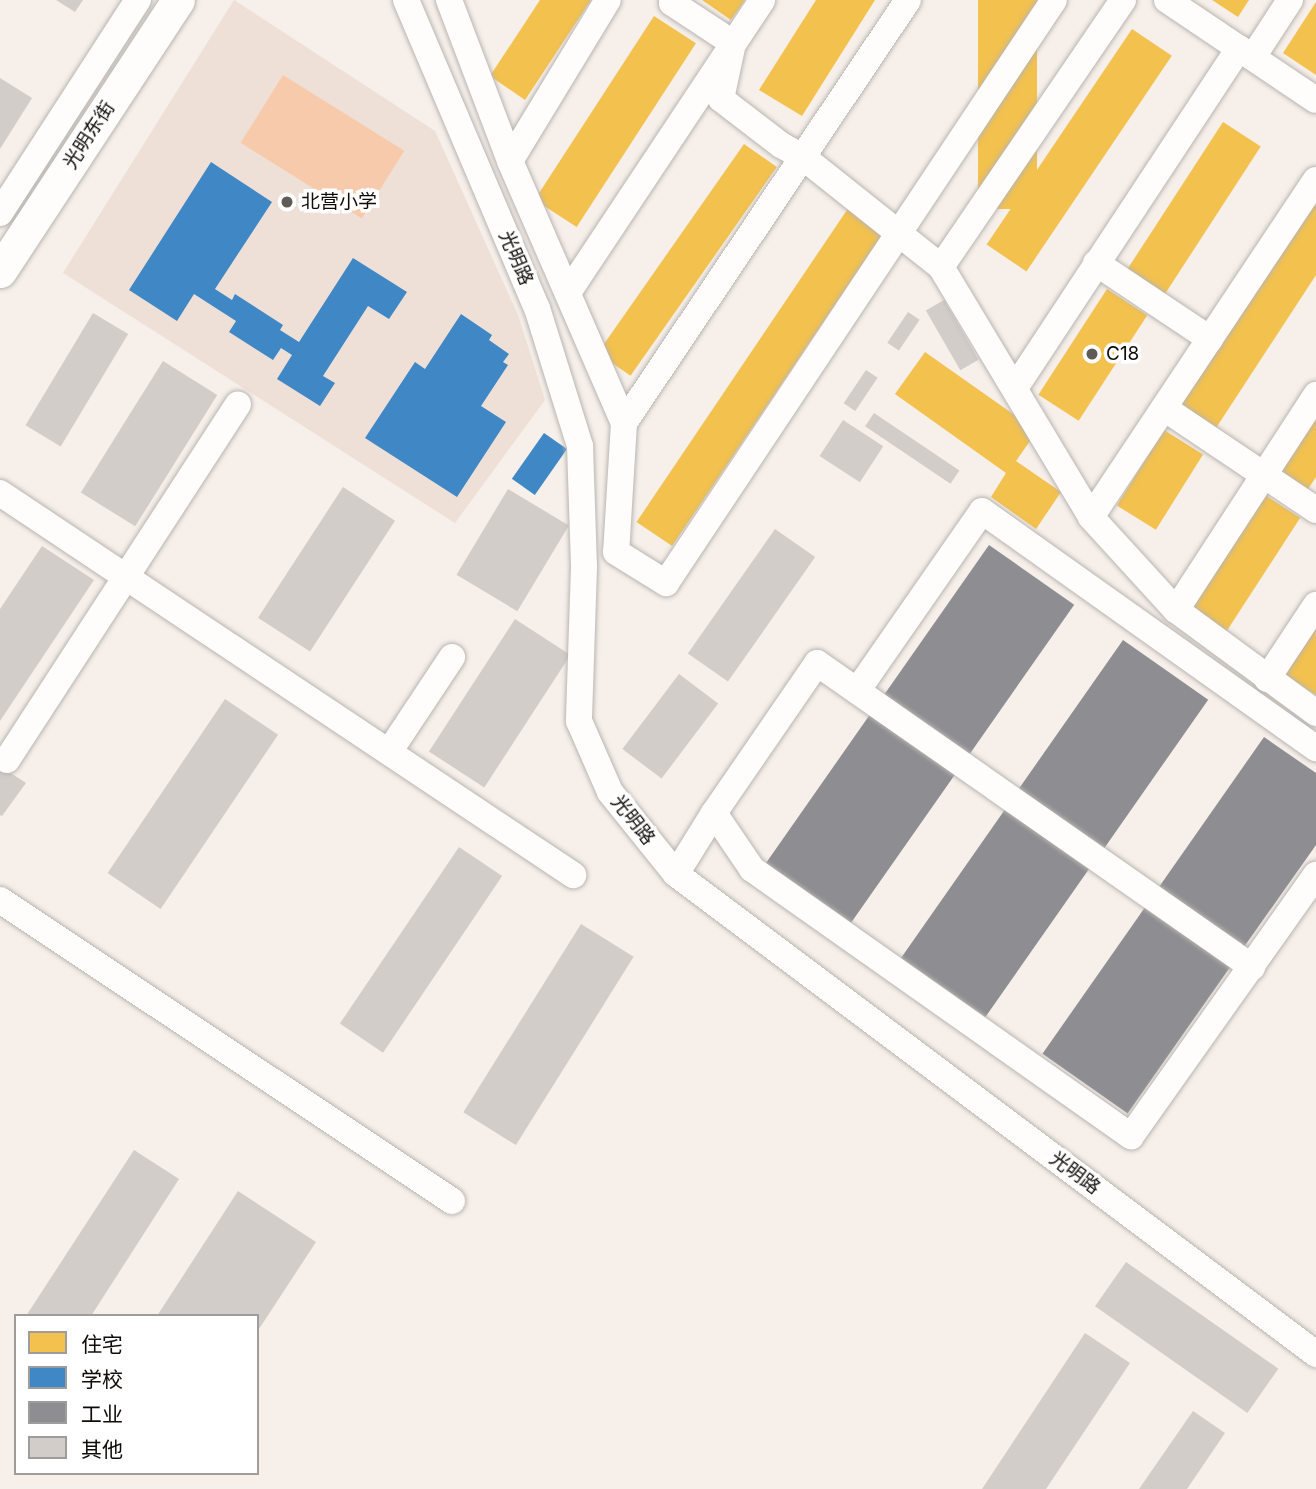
<!DOCTYPE html>
<meta charset="utf-8">
<style>
body{margin:0}
#map{position:relative;width:1316px;height:1489px;overflow:hidden;background:#f6efea;font-family:Inter,"Noto Sans SC",sans-serif}
div>[style]{position:absolute}
.built>*{inset:0;background:#eee0d7}
.green>*{inset:0;background:#f7caab;transform-origin:0 0}
.homes>*{inset:0;background:#f2c14e;transform-origin:0 0}
.schools>*{inset:0;background:#3f88c5;transform-origin:0 0}
.industry>*{inset:0;background:#8d8d92;transform-origin:0 0}
.building>*{inset:0;background:#d2cdc9;transform-origin:0 0}
.roads{filter:drop-shadow(0 0 2px #bab5b1) drop-shadow(0 0 2px #bab5b1)}
.minor>*{height:26px;margin:-13px;padding:0 13px;transform-origin:13px;border-radius:13px;background:#fefdfc}
.major>*{height:33px;margin:-16.5px;padding:0 16.5px;transform-origin:16.5px;border-radius:16.5px;background:#fefdfc}
.dots>*{width:19px;height:19px;translate:-50% -50%;box-sizing:border-box;border:4px solid #fff;border-radius:50%}
span{translate:-50% -50%;white-space:nowrap;text-align:center;line-height:1.15;-webkit-text-stroke:7px #fff;paint-order:stroke}
.street-label{font-size:19px;color:#0f0b08}
.poi-label{font-size:19px;color:#0f0b08}
.left{translate:0 -50%;text-align:left}
.legend{position:absolute;left:14px;top:1314px;width:245px;height:161px;box-sizing:border-box;background:#fff;border:2px solid #9f9d9c;margin:0;padding:9px 12px;list-style:none;font-size:21px;color:#0f0b08}
.legend li{display:flex;align-items:center;gap:14px;height:35px}
.legend b{width:35px;border:2px solid #9f9d9c}
</style>
<div id="map">
<div class="built">
<div style="clip-path:polygon(234px 0,435px 131px,518px 315px,545px 400px,455px 523px,63px 273px)"></div>
</div>
<div class="green">
<div style="left:283px;top:75px;width:143px;height:80px;rotate:32deg"></div>
</div>
<div class="homes">
<div style="clip-path:polygon(540px 0,591px 0,525px 100px,490px 76px)"></div>
<div style="clip-path:polygon(702px 0,745px 0,731px 20px)"></div>
<div style="clip-path:polygon(816px 0,875px 0,802px 116px,759px 90px)"></div>
<div style="left:978px;top:0;width:59px;height:209px"></div>
<div style="clip-path:polygon(1212px 0,1249px 0,1238px 17px)"></div>
<div style="clip-path:polygon(1316px 2px,1316px 75px,1283px 53px)"></div>
<div style="left:654px;top:16px;width:50px;height:219px;rotate:33deg"></div>
<div style="left:1132px;top:29px;width:48px;height:260px;rotate:34deg"></div>
<div style="left:1223px;top:122px;width:45px;height:181px;rotate:33deg"></div>
<div style="left:744px;top:144px;width:40px;height:255px;rotate:35deg"></div>
<div style="clip-path:polygon(1316px 187px,1316px 275px,1216px 428px,1175px 402px)"></div>
<div style="left:849px;top:207px;width:43px;height:380px;rotate:34deg"></div>
<div style="left:1107px;top:289px;width:48px;height:126px;rotate:33deg"></div>
<div style="clip-path:polygon(925px 352px,1037px 431px,1016px 461px,1061px 492px,1036px 529px,991px 497px,1006px 473px,895px 394px)"></div>
<div style="clip-path:polygon(1316px 389px,1316px 477px,1304px 495px,1264px 468px)"></div>
<div style="left:1164px;top:430px;width:46px;height:89px;rotate:32deg"></div>
<div style="left:1265px;top:495px;width:42px;height:135px;rotate:33deg"></div>
<div style="clip-path:polygon(1316px 626px,1316px 695px,1284px 675px)"></div>
</div>
<div class="schools">
<div style="clip-path:polygon(211px 162px,272px 202px,215px 289px,232px 300px,235px 294px,283px 325px,280px 330px,299px 342px,353px 258px,407px 292px,389px 319px,368px 306px,323px 376px,335px 383px,320px 406px,277px 379px,292px 355px,281px 348px,273px 360px,229px 332px,236px 321px,194px 294px,177px 321px,129px 290px)"></div>
<div style="clip-path:polygon(461px 314px,492px 335px,489px 340px,509px 354px,503px 362px,508px 365px,481px 406px,506px 422px,457px 497px,365px 438px,415px 362px,425px 369px)"></div>
<div style="left:544px;top:433px;width:28px;height:56px;rotate:35deg"></div>
</div>
<div class="industry">
<div style="left:989px;top:545px;width:104px;height:184px;rotate:35deg"></div>
<div style="left:1123px;top:640px;width:104px;height:184px;rotate:35deg"></div>
<div style="left:871px;top:713px;width:104px;height:183px;rotate:35deg"></div>
<div style="clip-path:polygon(1264px 737px,1316px 773px,1316px 845px,1244px 947px,1159px 887px)"></div>
<div style="left:1006px;top:808px;width:103px;height:183px;rotate:35deg"></div>
<div style="left:1148px;top:903px;width:104px;height:184px;rotate:35deg"></div>
</div>
<div class="building">
<div style="clip-path:polygon(56px 0,83px 0,75px 12px)"></div>
<div style="clip-path:polygon(0 78px,32px 98px,0 149px)"></div>
<div style="left:944px;top:300px;width:69px;height:21px;rotate:60deg"></div>
<div style="left:908px;top:312px;width:14px;height:37px;rotate:34deg"></div>
<div style="left:93px;top:313px;width:41px;height:131px;rotate:31deg"></div>
<div style="left:163px;top:361px;width:64px;height:155px;rotate:32deg"></div>
<div style="left:866px;top:370px;width:14px;height:40px;rotate:34deg"></div>
<div style="left:874px;top:413px;width:103px;height:16px;rotate:34deg"></div>
<div style="left:843px;top:420px;width:48px;height:43px;rotate:33deg"></div>
<div style="left:343px;top:487px;width:62px;height:156px;rotate:33deg"></div>
<div style="left:508px;top:489px;width:71px;height:100px;rotate:31deg"></div>
<div style="left:775px;top:529px;width:49px;height:152px;rotate:35deg"></div>
<div style="clip-path:polygon(42px 546px,94px 580px,0 721px,0 609px)"></div>
<div style="left:515px;top:619px;width:66px;height:158px;rotate:33deg"></div>
<div style="left:679px;top:674px;width:49px;height:94px;rotate:37deg"></div>
<div style="left:225px;top:699px;width:64px;height:210px;rotate:34deg"></div>
<div style="clip-path:polygon(0 766px,26px 783px,2px 816px,0 815px)"></div>
<div style="left:459px;top:847px;width:52px;height:213px;rotate:34deg"></div>
<div style="left:581px;top:924px;width:62px;height:222px;rotate:32deg"></div>
<div style="clip-path:polygon(134px 1150px,179px 1179px,91px 1316px,26px 1316px)"></div>
<div style="clip-path:polygon(238px 1191px,316px 1242px,257px 1332px,257px 1316px,157px 1316px)"></div>
<div style="left:1126px;top:1262px;width:186px;height:54px;rotate:35deg"></div>
<div style="clip-path:polygon(1085px 1333px,1130px 1363px,1046px 1489px,982px 1489px)"></div>
<div style="clip-path:polygon(1193px 1411px,1225px 1433px,1187px 1489px,1139px 1489px)"></div>
</div>
<div class="roads">
<div class="minor">
<div style="left:406px;top:0;width:335px;rotate:67deg"></div>
<div style="left:537px;top:308px;width:145px;rotate:72.7deg"></div>
<div style="left:580px;top:446px;width:121px;rotate:88.1deg"></div>
<div style="left:584px;top:567px;width:154px;rotate:91.9deg"></div>
<div style="left:579px;top:721px;width:77px;rotate:66.4deg"></div>
<div style="left:610px;top:792px;width:105px;rotate:51.2deg"></div>
<div style="left:676px;top:874px;width:800px;rotate:36.87deg"></div>
<div style="left:449px;top:0;width:172px;rotate:69.2deg"></div>
<div style="left:510px;top:161px;width:286px;rotate:66.5deg"></div>
<div style="left:624px;top:423px;width:129px;rotate:93.5deg"></div>
<div style="left:616px;top:552px;width:59px;rotate:31.8deg"></div>
<div style="left:666px;top:583px;width:700px;rotate:-56.36deg"></div>
<div style="left:673px;top:0;width:3px;rotate:108deg"></div>
<div style="left:672px;top:3px;width:73px;rotate:33.3deg"></div>
<div style="left:733px;top:43px;width:57px;rotate:102.1deg"></div>
<div style="left:721px;top:99px;width:76px;rotate:37.5deg"></div>
<div style="left:781px;top:145px;width:26px;rotate:29deg"></div>
<div style="left:804px;top:158px;width:175px;rotate:38.5deg"></div>
<div style="left:941px;top:267px;width:292px;rotate:59deg"></div>
<div style="left:1091px;top:517px;width:126px;rotate:47.6deg"></div>
<div style="left:1176px;top:610px;width:174px;rotate:36.3deg"></div>
<div style="left:1167px;top:0;width:179px;rotate:33.9deg"></div>
<div style="left:1253px;top:57px;width:68px;rotate:-57deg"></div>
<div style="left:510px;top:161px;width:188px;rotate:-58.7deg"></div>
<div style="left:0;top:213px;width:254px;rotate:-57.1deg"></div>
<div style="left:1096px;top:263px;width:137px;rotate:33.7deg"></div>
<div style="left:941px;top:267px;width:323px;rotate:-55.7deg"></div>
<div style="left:569px;top:291px;width:349px;rotate:-56.4deg"></div>
<div style="left:1015px;top:388px;width:407px;rotate:-56.6deg"></div>
<div style="left:1164px;top:408px;width:183px;rotate:33.9deg"></div>
<div style="left:624px;top:423px;width:509px;rotate:-56.12deg"></div>
<div style="left:0;top:493px;width:689px;rotate:33.69deg"></div>
<div style="left:1091px;top:517px;width:405px;rotate:-56.3deg"></div>
<div style="left:1176px;top:610px;width:257px;rotate:-56.9deg"></div>
<div style="left:1267px;top:679px;width:89px;rotate:-56.5deg"></div>
<div style="left:857px;top:691px;width:219px;rotate:-55.2deg"></div>
<div style="left:982px;top:511px;width:410px;rotate:35.4deg"></div>
<div style="left:389px;top:752px;width:114px;rotate:-56.4deg"></div>
<div style="left:7px;top:760px;width:424px;rotate:-57deg"></div>
<div style="left:714px;top:813px;width:68px;rotate:55.8deg"></div>
<div style="left:752px;top:869px;width:464px;rotate:35.2deg"></div>
<div style="left:1131px;top:1136px;width:320px;rotate:-54.7deg"></div>
<div style="left:676px;top:874px;width:72px;rotate:-58.1deg"></div>
<div style="left:714px;top:813px;width:182px;rotate:-55.5deg"></div>
<div style="left:817px;top:663px;width:531px;rotate:34.95deg"></div>
<div style="left:0;top:900px;width:543px;rotate:33.66deg"></div>
</div>
<div class="major">
<div style="left:0;top:271px;width:324px;rotate:-56.7deg"></div>
</div>
</div>
<div class="dots">
<div style="left:287px;top:202px;background:#605b57"></div>
<div style="left:1092px;top:354px;background:#605b57"></div>
</div>
<div class="street-label">
<span style="left:89px;top:135px;rotate:-57deg">光明东街</span>
<span style="left:516px;top:258px;rotate:67deg">光明路</span>
<span style="left:633px;top:820px;rotate:52deg">光明路</span>
<span style="left:1075px;top:1173px;rotate:37deg">光明路</span>
</div>
<div class="poi-label">
<span class="left" style="left:301px;top:202px">北营小学</span>
<span class="left" style="left:1106px;top:354px">C18</span>
</div>
<ul class="legend">
<li><b style="height:19px;background:#f2c14e"></b>住宅</li>
<li><b style="height:19px;background:#3f88c5"></b>学校</li>
<li><b style="height:19px;background:#8d8d92"></b>工业</li>
<li><b style="height:19px;background:#d2cdc9"></b>其他</li>
</ul>
</div>
